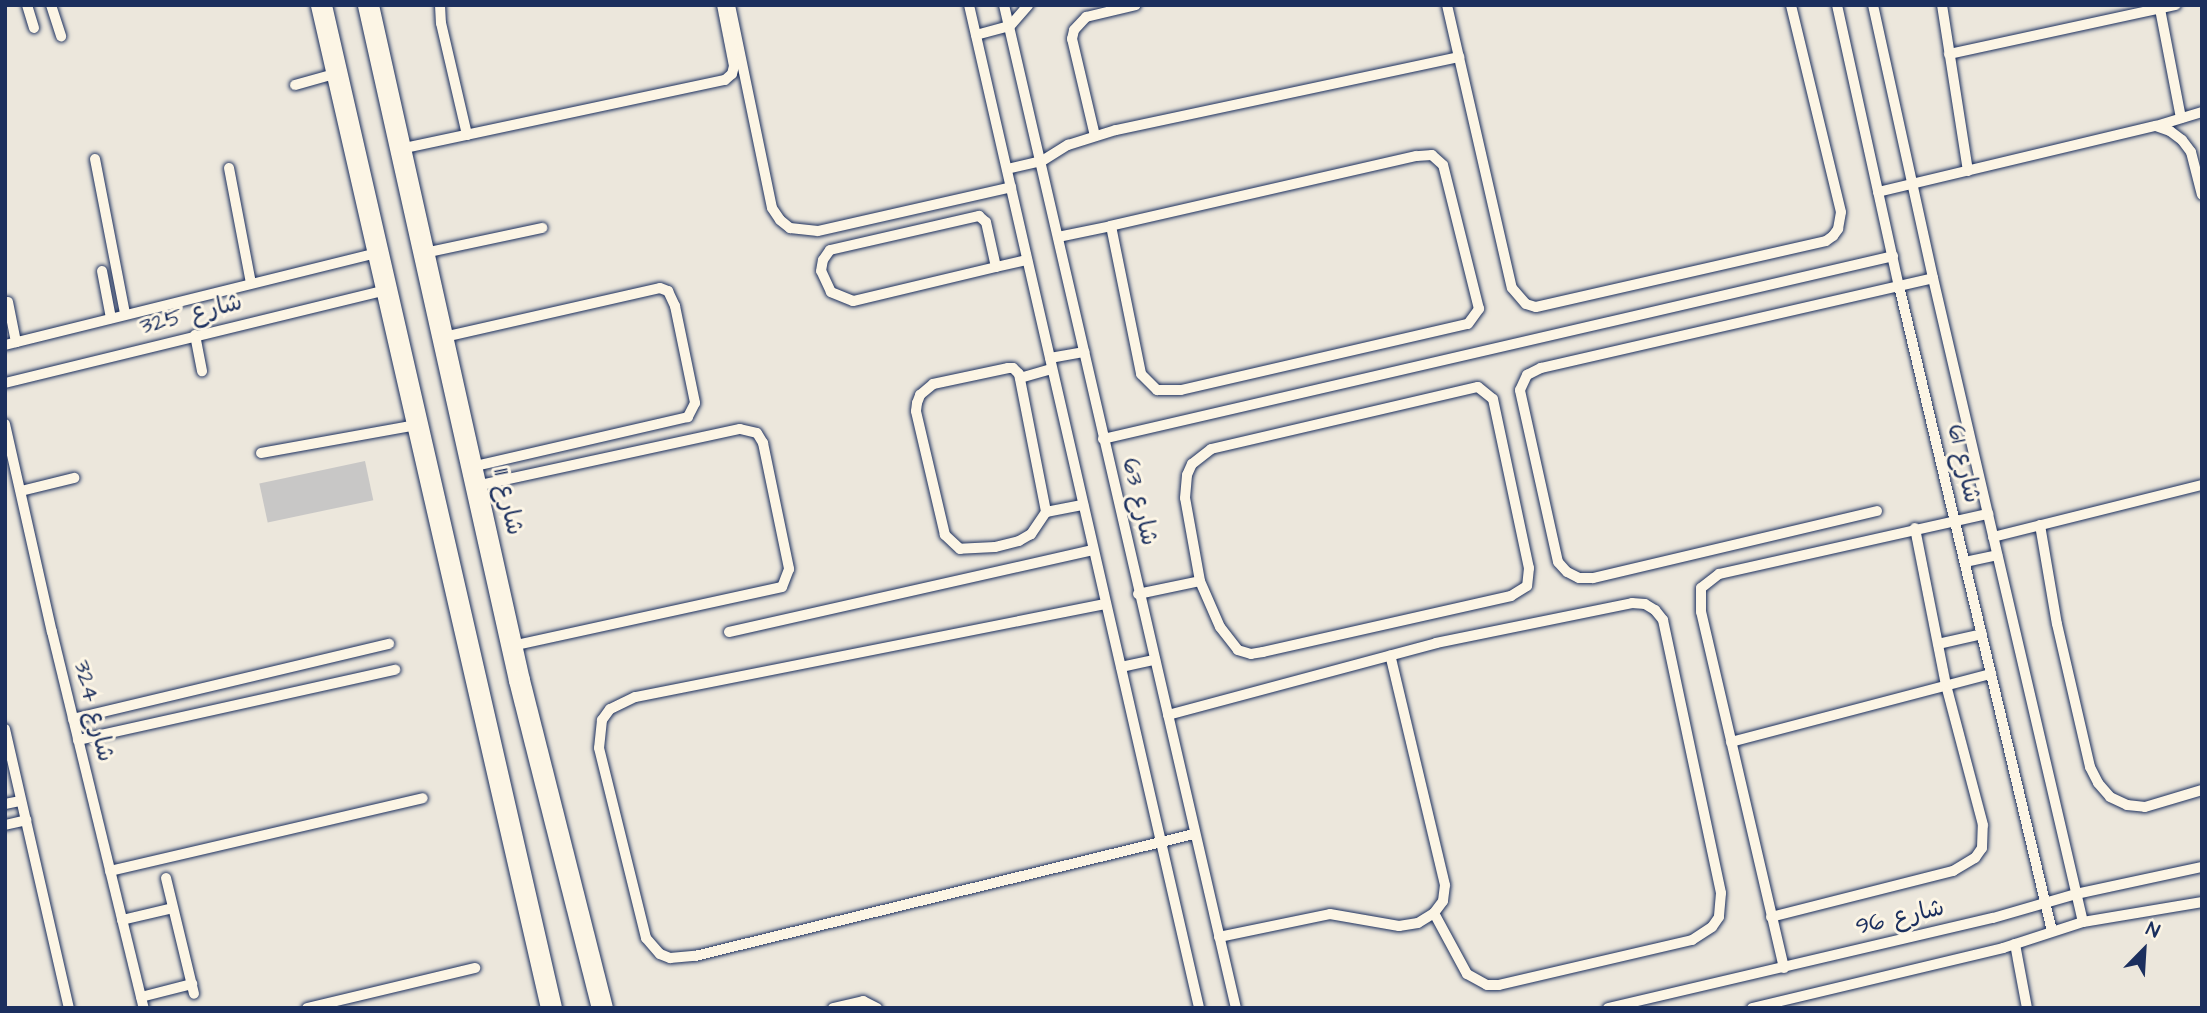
<!DOCTYPE html>
<meta charset="utf-8">
<style>
body{margin:0}
#map{position:relative;width:2207px;height:1013px;overflow:hidden;background:#fcf5e5;font-family:"Architects Daughter","Playpen Sans Arabic",sans-serif}
div>[style]{position:absolute}
.built>*{inset:0;background:#ece7dc;transform-origin:0 0}
.building>*{inset:0;background:#c8c7c6;transform-origin:0 0}
.roads{filter:drop-shadow(0 0 2px #1b2f5e) drop-shadow(0 0 2px #1b2f5e)}
.service>*{height:10px;margin:-5px;padding:0 5px;transform-origin:5px;border-radius:5px;background:#fcf5e5}
.minor>*{height:21px;margin:-10.5px;padding:0 10.5px;transform-origin:10.5px;border-radius:10.5px;background:#fcf5e5}
span{translate:-50% -50%;white-space:nowrap;text-align:center;line-height:1.15;-webkit-text-stroke:6px #fcf5e5;paint-order:stroke}
.street-label{font-size:24px;color:#1b2f5e}
.frame{position:absolute;inset:0;border:7px solid #1b2f5e;pointer-events:none}
.north{position:absolute;left:2109px;top:915px;width:70px;height:70px;-webkit-text-stroke:5px #fcf5e5;paint-order:stroke;rotate:24deg;font-size:19px;font-weight:700;line-height:28px;text-align:center;color:#1b2f5e}
.north::after{content:'';display:block;margin:auto;width:24px;height:32px;background:#1b2f5e;clip-path:polygon(50% 0,100% 100%,50% 72%,0 100%)}
</style>
<div id="map">
<div class="built">
<div style="left:5px;top:5px;width:2197px;height:1003px"></div>
</div>
<div class="building">
<div style="left:365px;top:461px;width:40px;height:108px;rotate:78deg"></div>
</div>
<div class="roads">
<div class="service">
<div style="left:27px;top:5px;width:24px;rotate:73deg"></div>
<div style="left:51px;top:5px;width:33px;rotate:72deg"></div>
<div style="left:440px;top:5px;width:18px;rotate:87deg"></div>
<div style="left:441px;top:23px;width:115px;rotate:76.9deg"></div>
<div style="left:730px;top:5px;width:207px;rotate:78.3deg"></div>
<div style="left:772px;top:208px;width:14px;rotate:56deg"></div>
<div style="left:780px;top:220px;width:13px;rotate:39deg"></div>
<div style="left:790px;top:228px;width:28px;rotate:6deg"></div>
<div style="left:818px;top:231px;width:198px;rotate:-12.8deg"></div>
<div style="left:969px;top:5px;width:1029px;rotate:77.08deg"></div>
<div style="left:1004px;top:5px;width:1029px;rotate:76.98deg"></div>
<div style="left:1447px;top:5px;width:290px;rotate:77.1deg"></div>
<div style="left:1512px;top:288px;width:21px;rotate:49deg"></div>
<div style="left:1526px;top:304px;width:10px;rotate:17deg"></div>
<div style="left:1536px;top:307px;width:297px;rotate:-12.8deg"></div>
<div style="left:1826px;top:241px;width:9px;rotate:-36deg"></div>
<div style="left:1833px;top:236px;width:9px;rotate:-54deg"></div>
<div style="left:1838px;top:229px;width:17px;rotate:-80deg"></div>
<div style="left:1841px;top:212px;width:213px;rotate:-103.6deg"></div>
<div style="left:1837px;top:5px;width:288px;rotate:77.6deg"></div>
<div style="left:1899px;top:286px;width:663px;rotate:76.66deg"></div>
<div style="left:1873px;top:5px;width:280px;rotate:77.6deg"></div>
<div style="left:1933px;top:278px;width:661px;rotate:76.89deg"></div>
<div style="left:1942px;top:5px;width:168px;rotate:81.1deg"></div>
<div style="left:2160px;top:9px;width:111px;rotate:79.1deg"></div>
<div style="left:976px;top:35px;width:35px;rotate:-15deg"></div>
<div style="left:1010px;top:26px;width:28px;rotate:-49deg"></div>
<div style="left:1949px;top:54px;width:232px;rotate:-12.2deg"></div>
<div style="left:295px;top:85px;width:45px;rotate:-15.6deg"></div>
<div style="left:2156px;top:126px;width:15px;rotate:20deg"></div>
<div style="left:2170px;top:131px;width:15px;rotate:37deg"></div>
<div style="left:2182px;top:140px;width:15px;rotate:53deg"></div>
<div style="left:2191px;top:152px;width:44px;rotate:75.7deg"></div>
<div style="left:1095px;top:136px;width:100px;rotate:-103.3deg"></div>
<div style="left:1072px;top:39px;width:9px;rotate:-77deg"></div>
<div style="left:1074px;top:30px;width:18px;rotate:-47deg"></div>
<div style="left:1086px;top:17px;width:51px;rotate:-13.5deg"></div>
<div style="left:400px;top:149px;width:332px;rotate:-12deg"></div>
<div style="left:725px;top:80px;width:9px;rotate:-41deg"></div>
<div style="left:732px;top:74px;width:8px;rotate:-76deg"></div>
<div style="left:734px;top:66px;width:62px;rotate:-101.1deg"></div>
<div style="left:95px;top:159px;width:158px;rotate:79deg"></div>
<div style="left:229px;top:168px;width:117px;rotate:79.2deg"></div>
<div style="left:1007px;top:169px;width:36px;rotate:-13deg"></div>
<div style="left:1042px;top:161px;width:31px;rotate:-32deg"></div>
<div style="left:1068px;top:145px;width:50px;rotate:-17.4deg"></div>
<div style="left:1116px;top:130px;width:351px;rotate:-12deg"></div>
<div style="left:1878px;top:192px;width:286px;rotate:-13.4deg"></div>
<div style="left:2156px;top:126px;width:48px;rotate:-16.9deg"></div>
<div style="left:1058px;top:237px;width:54px;rotate:-11.7deg"></div>
<div style="left:1111px;top:226px;width:151px;rotate:78.5deg"></div>
<div style="left:1141px;top:374px;width:23px;rotate:45deg"></div>
<div style="left:1157px;top:390px;width:24px"></div>
<div style="left:1181px;top:390px;width:294px;rotate:-13deg"></div>
<div style="left:1468px;top:324px;width:19px;rotate:-54deg"></div>
<div style="left:1479px;top:309px;width:148px;rotate:-104deg"></div>
<div style="left:1443px;top:165px;width:15px;rotate:-138deg"></div>
<div style="left:1432px;top:155px;width:16px;rotate:176deg"></div>
<div style="left:1416px;top:156px;width:313px;rotate:167.1deg"></div>
<div style="left:424px;top:253px;width:121px;rotate:-12deg"></div>
<div style="left:996px;top:267px;width:147px;rotate:166.6deg"></div>
<div style="left:853px;top:301px;width:24px;rotate:-158deg"></div>
<div style="left:831px;top:292px;width:23px;rotate:-115deg"></div>
<div style="left:821px;top:271px;width:11px;rotate:-80deg"></div>
<div style="left:823px;top:260px;width:12px;rotate:-55deg"></div>
<div style="left:830px;top:250px;width:153px;rotate:-12.9deg"></div>
<div style="left:979px;top:216px;width:9px;rotate:41deg"></div>
<div style="left:986px;top:222px;width:46px;rotate:77.5deg"></div>
<div style="left:996px;top:267px;width:32px;rotate:-13deg"></div>
<div style="left:102px;top:271px;width:48px;rotate:79.2deg"></div>
<div style="left:8px;top:302px;width:41px;rotate:78.7deg"></div>
<div style="left:195px;top:335px;width:37px;rotate:79deg"></div>
<div style="left:444px;top:337px;width:221px;rotate:-12.8deg"></div>
<div style="left:660px;top:288px;width:9px;rotate:21deg"></div>
<div style="left:668px;top:291px;width:17px;rotate:65deg"></div>
<div style="left:675px;top:306px;width:99px;rotate:78.3deg"></div>
<div style="left:695px;top:403px;width:16px;rotate:117deg"></div>
<div style="left:688px;top:417px;width:222px;rotate:167deg"></div>
<div style="left:5px;top:345px;width:383px;rotate:-13.9deg"></div>
<div style="left:1050px;top:358px;width:35px;rotate:-10deg"></div>
<div style="left:1008px;top:368px;width:5px"></div>
<div style="left:1013px;top:368px;width:8px;rotate:45deg"></div>
<div style="left:1019px;top:374px;width:141px;rotate:78.9deg"></div>
<div style="left:1046px;top:512px;width:27px;rotate:124deg"></div>
<div style="left:1031px;top:534px;width:14px;rotate:150deg"></div>
<div style="left:1019px;top:541px;width:25px;rotate:166deg"></div>
<div style="left:995px;top:547px;width:35px;rotate:177deg"></div>
<div style="left:960px;top:549px;width:21px;rotate:-137deg"></div>
<div style="left:945px;top:535px;width:127px;rotate:-103.2deg"></div>
<div style="left:916px;top:411px;width:8px;rotate:-83deg"></div>
<div style="left:917px;top:403px;width:9px;rotate:-69deg"></div>
<div style="left:920px;top:395px;width:17px;rotate:-40deg"></div>
<div style="left:933px;top:384px;width:77px;rotate:-12deg"></div>
<div style="left:1020px;top:378px;width:33px;rotate:-16deg"></div>
<div style="left:5px;top:383px;width:392px;rotate:-13.7deg"></div>
<div style="left:1478px;top:387px;width:19px;rotate:39deg"></div>
<div style="left:1493px;top:399px;width:173px;rotate:78deg"></div>
<div style="left:1529px;top:568px;width:18px;rotate:96deg"></div>
<div style="left:1527px;top:586px;width:19px;rotate:148deg"></div>
<div style="left:1511px;top:596px;width:254px;rotate:167.3deg"></div>
<div style="left:1263px;top:652px;width:12px;rotate:171deg"></div>
<div style="left:1251px;top:654px;width:14px;rotate:-163deg"></div>
<div style="left:1238px;top:650px;width:29px;rotate:-128deg"></div>
<div style="left:1220px;top:627px;width:50px;rotate:-113.5deg"></div>
<div style="left:1200px;top:581px;width:84px;rotate:-100.2deg"></div>
<div style="left:1185px;top:498px;width:23px;rotate:-85deg"></div>
<div style="left:1187px;top:475px;width:12px;rotate:-66deg"></div>
<div style="left:1192px;top:464px;width:24px;rotate:-38deg"></div>
<div style="left:1211px;top:449px;width:274px;rotate:-13.1deg"></div>
<div style="left:5px;top:424px;width:213px;rotate:77.3deg"></div>
<div style="left:52px;top:632px;width:387px;rotate:76.3deg"></div>
<div style="left:1103px;top:439px;width:811px;rotate:-13.04deg"></div>
<div style="left:261px;top:453px;width:158px;rotate:-10.2deg"></div>
<div style="left:476px;top:486px;width:270px;rotate:-12.2deg"></div>
<div style="left:740px;top:429px;width:17px;rotate:13deg"></div>
<div style="left:757px;top:433px;width:12px;rotate:59deg"></div>
<div style="left:763px;top:443px;width:129px;rotate:78.3deg"></div>
<div style="left:789px;top:569px;width:19px;rotate:111deg"></div>
<div style="left:782px;top:587px;width:276px;rotate:167.7deg"></div>
<div style="left:21px;top:491px;width:55px;rotate:-13.8deg"></div>
<div style="left:1877px;top:511px;width:292px;rotate:166.7deg"></div>
<div style="left:1593px;top:578px;width:14px;rotate:180deg"></div>
<div style="left:1579px;top:578px;width:13px;rotate:-153deg"></div>
<div style="left:1567px;top:572px;width:13px;rotate:-132deg"></div>
<div style="left:1558px;top:562px;width:176px;rotate:-102.5deg"></div>
<div style="left:1520px;top:390px;width:17px;rotate:-65deg"></div>
<div style="left:1527px;top:375px;width:16px;rotate:-27deg"></div>
<div style="left:1541px;top:368px;width:402px;rotate:-12.9deg"></div>
<div style="left:1046px;top:512px;width:38px;rotate:-11deg"></div>
<div style="left:2040px;top:525px;width:100px;rotate:80.3deg"></div>
<div style="left:2057px;top:624px;width:147px;rotate:77deg"></div>
<div style="left:2090px;top:767px;width:18px;rotate:63deg"></div>
<div style="left:2098px;top:783px;width:18px;rotate:49deg"></div>
<div style="left:2110px;top:797px;width:19px;rotate:25deg"></div>
<div style="left:2127px;top:805px;width:18px;rotate:6deg"></div>
<div style="left:2145px;top:807px;width:59px;rotate:-16.6deg"></div>
<div style="left:1993px;top:537px;width:215px;rotate:-14deg"></div>
<div style="left:1965px;top:562px;width:33px;rotate:-12deg"></div>
<div style="left:1138px;top:594px;width:63px;rotate:-11.8deg"></div>
<div style="left:1105px;top:604px;width:479px;rotate:168.8deg"></div>
<div style="left:635px;top:697px;width:28px;rotate:154deg"></div>
<div style="left:610px;top:709px;width:14px;rotate:126deg"></div>
<div style="left:602px;top:720px;width:28px;rotate:96deg"></div>
<div style="left:599px;top:748px;width:196px;rotate:76.1deg"></div>
<div style="left:646px;top:938px;width:21px;rotate:49deg"></div>
<div style="left:660px;top:954px;width:11px;rotate:22deg"></div>
<div style="left:670px;top:958px;width:25px;rotate:-5deg"></div>
<div style="left:695px;top:956px;width:514px;rotate:-13.74deg"></div>
<div style="left:729px;top:632px;width:373px;rotate:-12.7deg"></div>
<div style="left:1938px;top:644px;width:45px;rotate:-12.8deg"></div>
<div style="left:1121px;top:667px;width:35px;rotate:-12deg"></div>
<div style="left:1168px;top:715px;width:278px;rotate:-15deg"></div>
<div style="left:1436px;top:643px;width:200px;rotate:-11.5deg"></div>
<div style="left:1632px;top:603px;width:13px;rotate:4deg"></div>
<div style="left:1645px;top:604px;width:12px;rotate:31deg"></div>
<div style="left:1655px;top:610px;width:13px;rotate:51deg"></div>
<div style="left:1663px;top:620px;width:279px;rotate:78deg"></div>
<div style="left:1721px;top:893px;width:24px;rotate:95deg"></div>
<div style="left:1719px;top:917px;width:12px;rotate:125deg"></div>
<div style="left:1712px;top:927px;width:24px;rotate:147deg"></div>
<div style="left:1692px;top:940px;width:198px;rotate:166.9deg"></div>
<div style="left:1499px;top:985px;width:12px;rotate:180deg"></div>
<div style="left:1487px;top:985px;width:23px;rotate:-151deg"></div>
<div style="left:1467px;top:974px;width:69px;rotate:-118.4deg"></div>
<div style="left:73px;top:719px;width:325px;rotate:-13.4deg"></div>
<div style="left:5px;top:729px;width:286px;rotate:77.1deg"></div>
<div style="left:78px;top:740px;width:325px;rotate:-12.5deg"></div>
<div style="left:1731px;top:742px;width:269px;rotate:-14.7deg"></div>
<div style="left:5px;top:804px;width:16px;rotate:-11deg"></div>
<div style="left:5px;top:825px;width:22px;rotate:-13deg"></div>
<div style="left:110px;top:871px;width:321px;rotate:-13.1deg"></div>
<div style="left:166px;top:878px;width:119px;rotate:76.4deg"></div>
<div style="left:1771px;top:917px;width:188px;rotate:-14.2deg"></div>
<div style="left:1953px;top:871px;width:26px;rotate:-31deg"></div>
<div style="left:1975px;top:858px;width:12px;rotate:-55deg"></div>
<div style="left:1982px;top:848px;width:23px;rotate:-88deg"></div>
<div style="left:1983px;top:825px;width:145px;rotate:-104.8deg"></div>
<div style="left:1946px;top:685px;width:160px;rotate:-101.2deg"></div>
<div style="left:122px;top:920px;width:52px;rotate:-13.2deg"></div>
<div style="left:1219px;top:937px;width:113px;rotate:-11.7deg"></div>
<div style="left:1330px;top:914px;width:70px;rotate:9.9deg"></div>
<div style="left:1399px;top:926px;width:19px;rotate:-9deg"></div>
<div style="left:1418px;top:923px;width:19px;rotate:-32deg"></div>
<div style="left:1434px;top:913px;width:15px;rotate:-53deg"></div>
<div style="left:1443px;top:901px;width:16px;rotate:-83deg"></div>
<div style="left:1445px;top:885px;width:236px;rotate:-103.4deg"></div>
<div style="left:2015px;top:944px;width:65px;rotate:79.4deg"></div>
<div style="left:1784px;top:968px;width:366px;rotate:-103.1deg"></div>
<div style="left:1701px;top:612px;width:24px;rotate:-90deg"></div>
<div style="left:1701px;top:588px;width:23px;rotate:-38deg"></div>
<div style="left:1719px;top:574px;width:276px;rotate:-12.6deg"></div>
<div style="left:141px;top:997px;width:53px;rotate:-14.3deg"></div>
<div style="left:307px;top:1008px;width:173px;rotate:-13.4deg"></div>
<div style="left:833px;top:1008px;width:31px;rotate:-13deg"></div>
<div style="left:863px;top:1001px;width:16px;rotate:27deg"></div>
<div style="left:1608px;top:1008px;width:395px;rotate:-13.2deg"></div>
<div style="left:1993px;top:918px;width:86px;rotate:-16.1deg"></div>
<div style="left:2076px;top:894px;width:129px;rotate:-12.1deg"></div>
<div style="left:1752px;top:1008px;width:258px;rotate:-13.4deg"></div>
<div style="left:2003px;top:948px;width:84px;rotate:-18deg"></div>
<div style="left:2083px;top:922px;width:121px;rotate:-9.5deg"></div>
</div>
<div class="minor">
<div style="left:321px;top:5px;width:1029px;rotate:77.08deg"></div>
<div style="left:368px;top:5px;width:692px;rotate:77.39deg"></div>
<div style="left:519px;top:680px;width:338px;rotate:75.8deg"></div>
</div>
</div>
<div class="street-label">
<span style="left:191px;top:315px;rotate:-14deg">شارع 325</span>
<span style="left:1963px;top:464px;rotate:77deg">شارع 61</span>
<span style="left:507px;top:502px;rotate:77deg">شارع 11</span>
<span style="left:1139px;top:502px;rotate:77deg">شارع 63</span>
<span style="left:93px;top:711px;rotate:76deg">شارع 324</span>
<span style="left:1900px;top:918px;rotate:-13deg">شارع 96</span>
</div>
<div class="frame"></div>
<div class="north">N</div>
</div>
